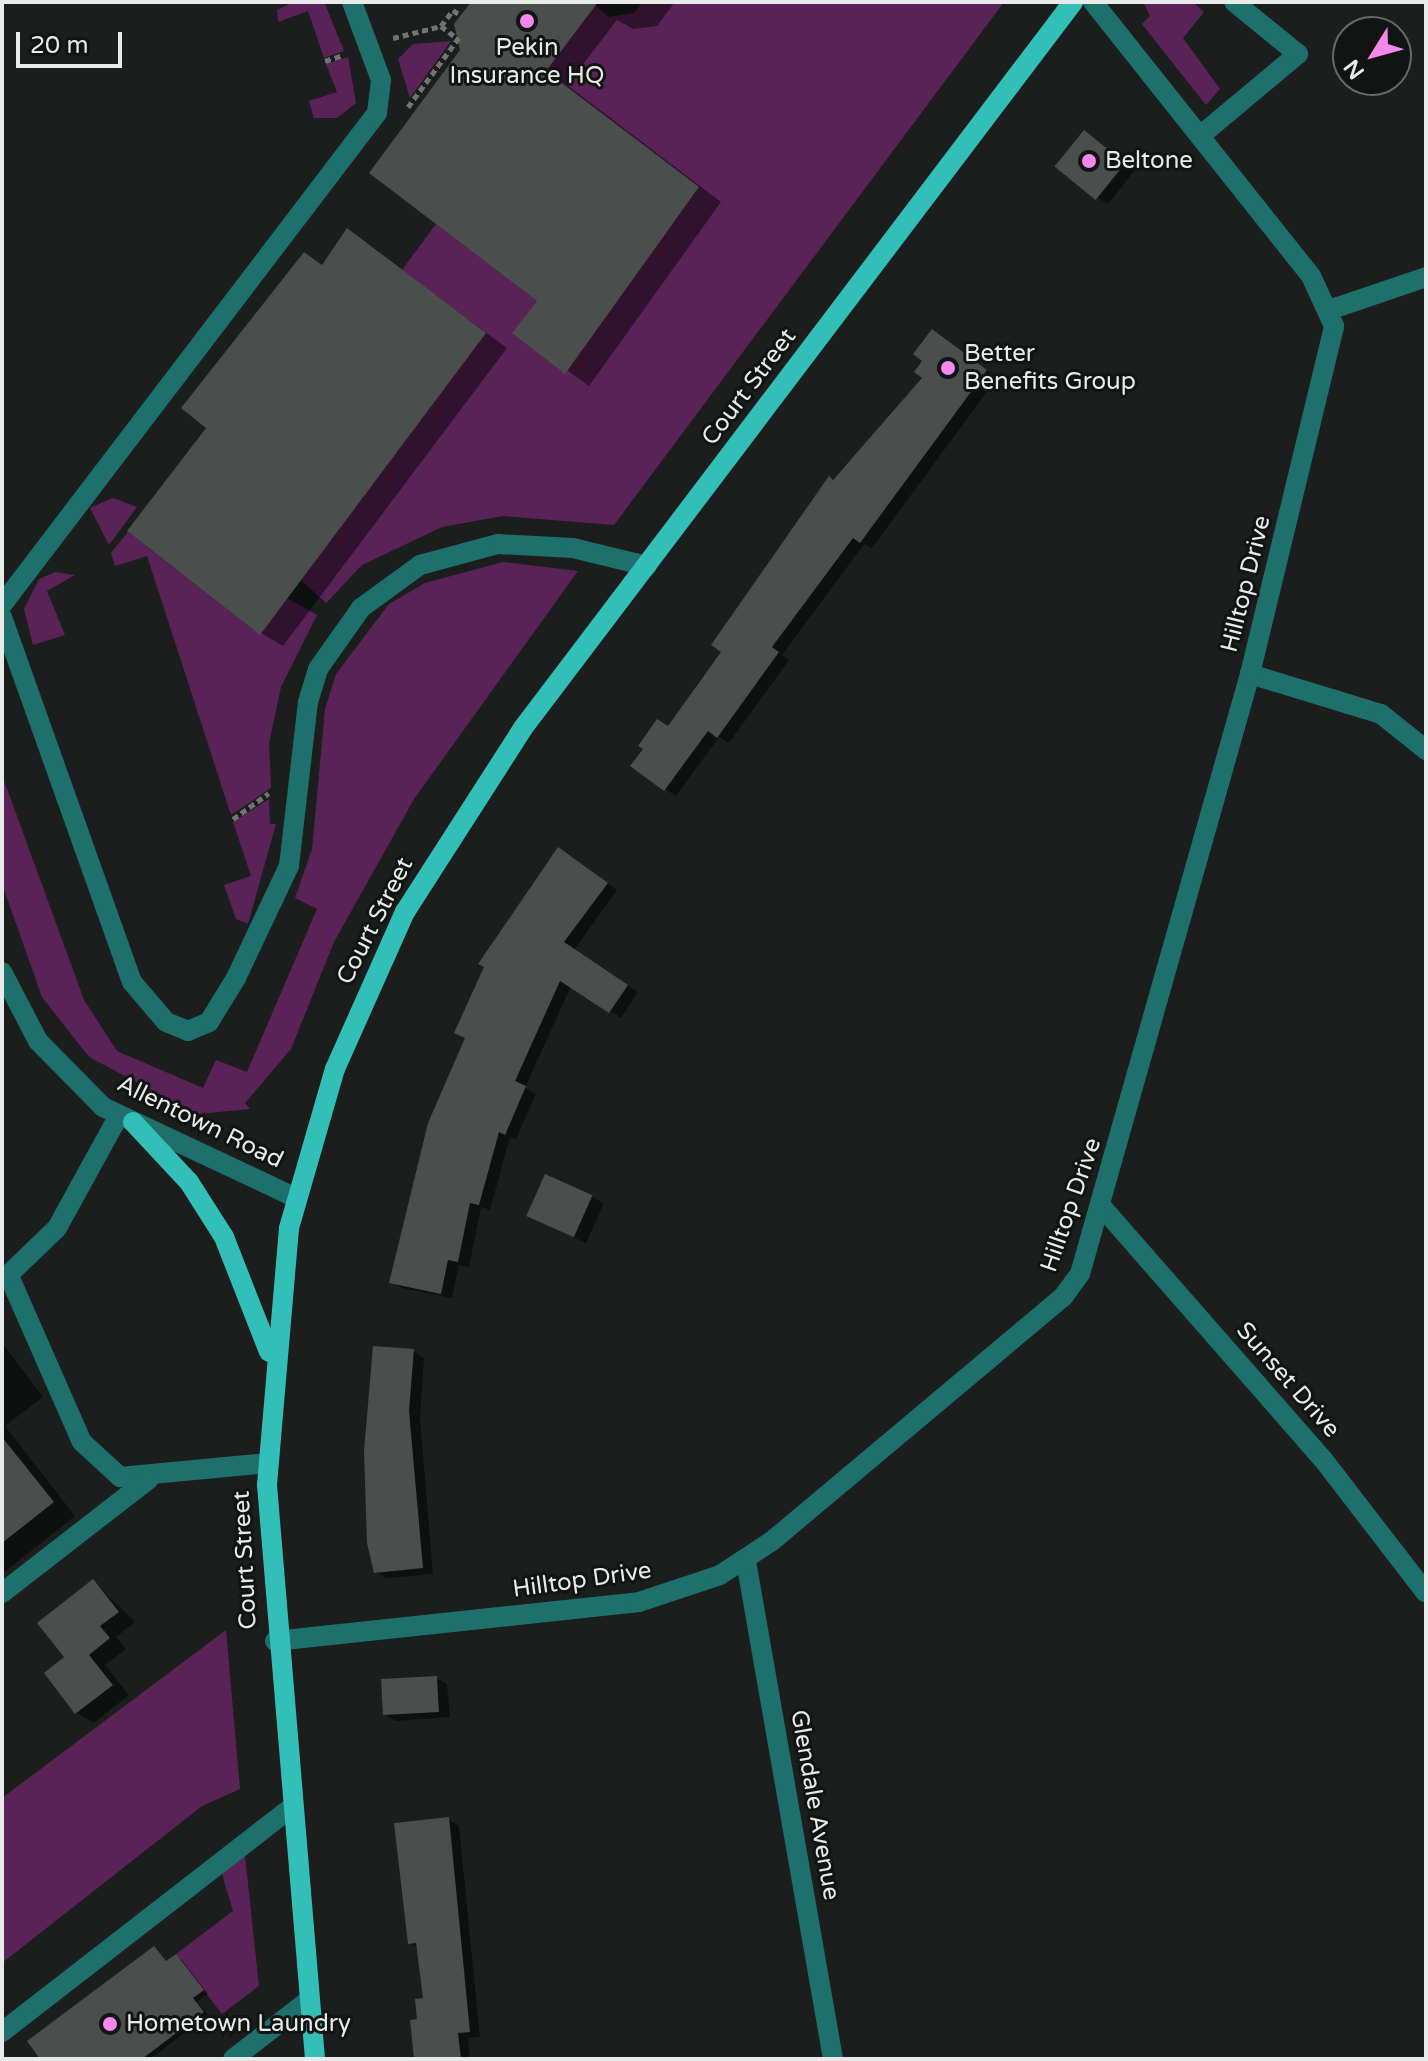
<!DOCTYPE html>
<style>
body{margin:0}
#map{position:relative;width:1428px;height:2061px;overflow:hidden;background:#1b1e1d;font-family:"Varela Round",sans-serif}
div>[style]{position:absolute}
.green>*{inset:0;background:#5a2357}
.shadow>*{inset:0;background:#0007}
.building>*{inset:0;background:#4a4e4d;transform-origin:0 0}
.path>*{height:5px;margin-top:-2.5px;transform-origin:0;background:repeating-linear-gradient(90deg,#717473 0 6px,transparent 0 10px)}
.minor>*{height:20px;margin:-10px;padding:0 10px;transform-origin:10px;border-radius:10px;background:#1d706b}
.major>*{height:20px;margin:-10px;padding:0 10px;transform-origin:10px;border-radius:10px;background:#32bfb7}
.dots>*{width:22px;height:22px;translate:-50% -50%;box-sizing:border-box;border:4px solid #121414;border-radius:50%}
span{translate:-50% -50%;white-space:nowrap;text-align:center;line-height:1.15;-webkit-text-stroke:6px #121414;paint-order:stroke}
.poi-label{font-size:24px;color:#e9ebea}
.left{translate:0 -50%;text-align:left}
.street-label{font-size:24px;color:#e9ebea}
.frame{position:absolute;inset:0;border:4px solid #e9ebea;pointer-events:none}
.north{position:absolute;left:1332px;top:16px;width:80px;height:80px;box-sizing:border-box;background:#121414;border:2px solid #686a6a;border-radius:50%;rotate:233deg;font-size:22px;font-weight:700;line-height:32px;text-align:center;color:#e9ebea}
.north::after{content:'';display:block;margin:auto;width:28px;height:36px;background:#f688ed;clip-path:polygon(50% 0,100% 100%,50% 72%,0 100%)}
.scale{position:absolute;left:16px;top:32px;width:106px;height:36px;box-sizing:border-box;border:4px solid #e9ebea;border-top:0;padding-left:10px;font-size:24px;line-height:28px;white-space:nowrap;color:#e9ebea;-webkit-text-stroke:6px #121414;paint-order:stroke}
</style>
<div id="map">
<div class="green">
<div style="clip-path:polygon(293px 2px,325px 4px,344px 51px,324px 58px,308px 11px,278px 22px,277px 10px)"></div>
<div style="clip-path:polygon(591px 2px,609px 17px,634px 13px,643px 2px,1004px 2px,614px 525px,503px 516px,442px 527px,362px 565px,326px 603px,298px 577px,402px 270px,436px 224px,537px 301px,517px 336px,561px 371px,696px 192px,546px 71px)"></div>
<div style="clip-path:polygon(1143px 2px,1193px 2px,1204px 12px,1183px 38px,1220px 89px,1206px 105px,1142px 24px,1150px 16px)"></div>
<div style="clip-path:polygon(451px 41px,410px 98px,398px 59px,413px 44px)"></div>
<div style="clip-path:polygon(348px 57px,356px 103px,337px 118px,314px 118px,309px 101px,337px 92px,326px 64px)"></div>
<div style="clip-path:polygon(113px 498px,137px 507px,109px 545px,90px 508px)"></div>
<div style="clip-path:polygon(128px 532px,259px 634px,283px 596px,317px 615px,281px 687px,269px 743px,271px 788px,231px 815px,147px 556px,115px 566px,111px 553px)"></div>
<div style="clip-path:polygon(503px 562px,578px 571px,414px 799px,334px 942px,291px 1049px,245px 1103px,250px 1109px,197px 1114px,89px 1057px,42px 997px,2px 884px,2px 775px,84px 1000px,117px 1051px,203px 1088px,216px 1060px,247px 1072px,317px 909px,295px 898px,312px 849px,325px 709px,336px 674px,389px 604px,425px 583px)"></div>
<div style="clip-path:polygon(55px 572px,75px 575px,47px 591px,65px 635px,33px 645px,24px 609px,39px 579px)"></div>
<div style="clip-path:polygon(269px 799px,270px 824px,276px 824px,248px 924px,236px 919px,224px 885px,251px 876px,233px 822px)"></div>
<div style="clip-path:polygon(226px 1630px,240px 1789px,202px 1806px,2px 1963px,2px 1798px)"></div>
<div style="clip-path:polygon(245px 1856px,259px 1986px,222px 2014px,176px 1954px,233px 1911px,222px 1874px)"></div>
</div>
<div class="shadow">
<div style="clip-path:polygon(474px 2px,675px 2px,657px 26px,633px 29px,617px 20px,567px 85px,721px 202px,589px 386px,515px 333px,540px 300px,463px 50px)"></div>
<div style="clip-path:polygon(1085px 133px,1135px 170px,1108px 204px,1096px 197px)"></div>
<div style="clip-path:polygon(348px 231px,507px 348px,283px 646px,261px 633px,209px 428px)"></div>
<div style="clip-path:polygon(944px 338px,997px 378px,872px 548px,864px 544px,782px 655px,789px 660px,729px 743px,719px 737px,676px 796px,665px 789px,633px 766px,658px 721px,669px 728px,724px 652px,810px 504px,925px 378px)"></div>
<div style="clip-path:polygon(570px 856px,617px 890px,574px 950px,638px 992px,621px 1018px,571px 986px,525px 1088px,536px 1094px,516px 1139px,510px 1137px,490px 1210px,481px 1207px,469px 1267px,459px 1265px,452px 1298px,402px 1288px,391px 1282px)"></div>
<div style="clip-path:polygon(546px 1176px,604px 1203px,586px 1243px,540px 1222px)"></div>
<div style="clip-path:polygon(2px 1343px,43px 1397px,5px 1426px,75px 1516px,2px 1574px)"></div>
<div style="clip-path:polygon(413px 1351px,424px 1358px,420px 1418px,433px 1574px,387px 1578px,376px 1572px)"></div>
<div style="clip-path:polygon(93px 1581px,135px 1622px,116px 1637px,126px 1649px,105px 1665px,129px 1695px,94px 1723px,77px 1713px,66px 1658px)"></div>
<div style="clip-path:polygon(436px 1678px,447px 1684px,450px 1717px,396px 1721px,384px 1714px)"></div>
<div style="clip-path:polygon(448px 1819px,459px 1826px,480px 2037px,468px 2038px,470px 2059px,416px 2059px,425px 2000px,419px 1948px,410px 1943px)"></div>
<div style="clip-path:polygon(154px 1948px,168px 1963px,181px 1959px,208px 1994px,197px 2002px,208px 2015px,150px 2059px,43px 2059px)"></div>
</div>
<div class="building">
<div style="clip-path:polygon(471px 2px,598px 2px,546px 71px,699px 187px,565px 374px,512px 333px,537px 301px,369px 173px,460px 50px,454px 24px)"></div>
<div style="left:1084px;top:130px;width:53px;height:47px;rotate:39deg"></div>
<div style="clip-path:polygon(347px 228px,486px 333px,260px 635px,127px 531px,206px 428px,181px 408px,304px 252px,322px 265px)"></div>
<div style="clip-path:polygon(932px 329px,987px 370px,860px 543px,853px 538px,772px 647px,779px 652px,717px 738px,708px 731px,664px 791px,630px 766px,643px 749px,638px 746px,657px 719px,668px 726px,721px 652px,711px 645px,829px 476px,833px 480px,922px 378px,914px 372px,922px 361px,913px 354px)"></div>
<div style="clip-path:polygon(558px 847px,608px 883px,564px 942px,628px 985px,609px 1013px,560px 981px,515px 1081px,526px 1086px,505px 1135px,499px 1132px,479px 1205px,470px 1203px,458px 1262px,448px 1260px,441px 1294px,389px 1283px,428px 1123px,465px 1038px,454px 1033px,484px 967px,478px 964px)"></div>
<div style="left:545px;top:1174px;width:52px;height:46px;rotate:24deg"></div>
<div style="clip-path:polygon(373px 1346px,414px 1349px,409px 1411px,423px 1568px,374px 1573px,367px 1543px,364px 1451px)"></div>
<div style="clip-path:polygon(2px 1437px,54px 1502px,2px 1543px)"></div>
<div style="clip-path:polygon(93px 1579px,119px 1612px,100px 1626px,110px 1638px,89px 1655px,113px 1685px,75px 1714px,44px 1673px,64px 1657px,37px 1623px)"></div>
<div style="left:437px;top:1676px;width:36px;height:56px;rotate:87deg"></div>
<div style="clip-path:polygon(449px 1817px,470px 2032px,458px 2033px,461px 2059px,414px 2059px,410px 2020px,417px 2019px,415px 1999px,423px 1998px,416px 1943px,408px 1944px,394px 1823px)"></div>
<div style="clip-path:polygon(154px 1946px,166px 1961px,176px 1954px,204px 1990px,193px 1998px,204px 2012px,142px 2059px,40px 2059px,27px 2041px)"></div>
</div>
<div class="path">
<div style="left:441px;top:26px;width:20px;rotate:-53deg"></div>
<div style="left:453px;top:10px;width:9px;rotate:36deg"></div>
<div style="left:393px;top:38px;width:49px;rotate:-14deg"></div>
<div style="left:441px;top:26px;width:21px;rotate:37deg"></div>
<div style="left:325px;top:61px;width:19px;rotate:-18deg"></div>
<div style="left:408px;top:107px;width:88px;rotate:-53.8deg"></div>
<div style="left:233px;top:819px;width:44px;rotate:-35.8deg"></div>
</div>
<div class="minor">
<div style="left:1200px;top:136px;width:128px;rotate:-39.9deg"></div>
<div style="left:1298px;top:54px;width:82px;rotate:-140.9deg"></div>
<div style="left:1332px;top:309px;width:99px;rotate:-18.8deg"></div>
<div style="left:2px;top:605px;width:619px;rotate:-52.69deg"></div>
<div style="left:377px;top:113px;width:33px;rotate:-83deg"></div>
<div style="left:381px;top:80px;width:83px;rotate:-110.4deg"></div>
<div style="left:2px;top:617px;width:387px;rotate:70.4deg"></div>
<div style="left:132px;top:982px;width:52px;rotate:49.6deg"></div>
<div style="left:166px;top:1022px;width:24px;rotate:22deg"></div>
<div style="left:188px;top:1031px;width:23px;rotate:-23deg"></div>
<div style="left:209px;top:1022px;width:52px;rotate:-58.5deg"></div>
<div style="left:236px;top:978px;width:124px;rotate:-64.7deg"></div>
<div style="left:289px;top:866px;width:165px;rotate:-83.4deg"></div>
<div style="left:308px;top:702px;width:34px;rotate:-73deg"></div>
<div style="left:318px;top:669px;width:75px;rotate:-54.8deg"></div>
<div style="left:361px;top:608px;width:73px;rotate:-36.1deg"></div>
<div style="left:420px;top:565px;width:81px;rotate:-15.1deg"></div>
<div style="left:498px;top:544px;width:75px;rotate:3.1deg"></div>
<div style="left:573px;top:548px;width:76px;rotate:13.7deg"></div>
<div style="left:1250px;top:674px;width:137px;rotate:17deg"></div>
<div style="left:1381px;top:714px;width:58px;rotate:38.7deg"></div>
<div style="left:2px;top:972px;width:78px;rotate:62.4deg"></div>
<div style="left:38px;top:1041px;width:93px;rotate:45.4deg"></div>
<div style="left:103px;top:1107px;width:213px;rotate:25.2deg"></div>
<div style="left:1102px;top:1207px;width:334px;rotate:48.8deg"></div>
<div style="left:1322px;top:1458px;width:170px;rotate:52.4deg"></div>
<div style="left:9px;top:1276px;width:181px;rotate:66.3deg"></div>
<div style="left:82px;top:1442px;width:52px;rotate:42.6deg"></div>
<div style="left:120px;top:1477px;width:149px;rotate:-5.4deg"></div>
<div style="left:2px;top:1281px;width:76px;rotate:-43.9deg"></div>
<div style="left:57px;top:1228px;width:129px;rotate:-61.2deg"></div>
<div style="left:746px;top:1561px;width:506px;rotate:80.09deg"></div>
<div style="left:2px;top:1593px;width:186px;rotate:-37.8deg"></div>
<div style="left:275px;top:1641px;width:366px;rotate:-6.1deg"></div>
<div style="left:639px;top:1602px;width:85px;rotate:-18.4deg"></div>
<div style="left:720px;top:1575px;width:62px;rotate:-33.2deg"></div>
<div style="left:772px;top:1541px;width:380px;rotate:-40deg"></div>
<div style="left:1063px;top:1297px;width:29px;rotate:-54deg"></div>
<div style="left:1080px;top:1274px;width:624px;rotate:-74.18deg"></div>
<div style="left:1250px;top:674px;width:358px;rotate:-76.4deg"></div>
<div style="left:1334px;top:326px;width:55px;rotate:-114.7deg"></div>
<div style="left:1311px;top:276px;width:350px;rotate:-128.5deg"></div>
<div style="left:2px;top:2032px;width:366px;rotate:-37.8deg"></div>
<div style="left:233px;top:2059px;width:96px;rotate:-37.8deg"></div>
</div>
<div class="major">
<div style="left:133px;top:1122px;width:82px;rotate:47deg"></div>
<div style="left:189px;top:1182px;width:65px;rotate:57.5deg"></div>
<div style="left:224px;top:1237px;width:123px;rotate:68.6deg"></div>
<div style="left:315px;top:2059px;width:576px;rotate:-94.78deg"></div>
<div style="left:267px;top:1485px;width:258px;rotate:-85.1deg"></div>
<div style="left:289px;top:1228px;width:166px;rotate:-73.9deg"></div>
<div style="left:335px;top:1069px;width:172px;rotate:-66deg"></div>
<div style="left:405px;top:912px;width:219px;rotate:-57.3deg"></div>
<div style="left:523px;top:728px;width:911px;rotate:-52.85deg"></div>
</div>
<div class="dots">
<div style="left:527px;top:21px;background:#f688ed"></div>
<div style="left:1089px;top:161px;background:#f688ed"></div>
<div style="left:948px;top:368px;background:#f688ed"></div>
<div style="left:110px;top:2024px;background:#f688ed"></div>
</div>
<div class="poi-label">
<span style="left:527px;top:62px">Pekin<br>Insurance HQ</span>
<span class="left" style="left:1105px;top:161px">Beltone</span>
<span class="left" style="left:964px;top:368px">Better<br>Benefits Group</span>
<span class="left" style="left:126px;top:2024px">Hometown Laundry</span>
</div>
<div class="street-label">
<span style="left:749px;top:387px;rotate:-53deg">Court Street</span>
<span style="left:1246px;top:584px;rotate:-76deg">Hilltop Drive</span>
<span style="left:375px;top:921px;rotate:-63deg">Court Street</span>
<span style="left:200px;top:1122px;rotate:26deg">Allentown Road</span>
<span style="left:1071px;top:1205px;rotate:-71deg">Hilltop Drive</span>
<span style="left:1288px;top:1380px;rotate:49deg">Sunset Drive</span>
<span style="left:245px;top:1560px;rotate:-93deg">Court Street</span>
<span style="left:582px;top:1580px;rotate:-8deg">Hilltop Drive</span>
<span style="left:815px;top:1805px;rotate:80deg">Glendale Avenue</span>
</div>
<div class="frame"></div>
<div class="north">N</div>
<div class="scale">20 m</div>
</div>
